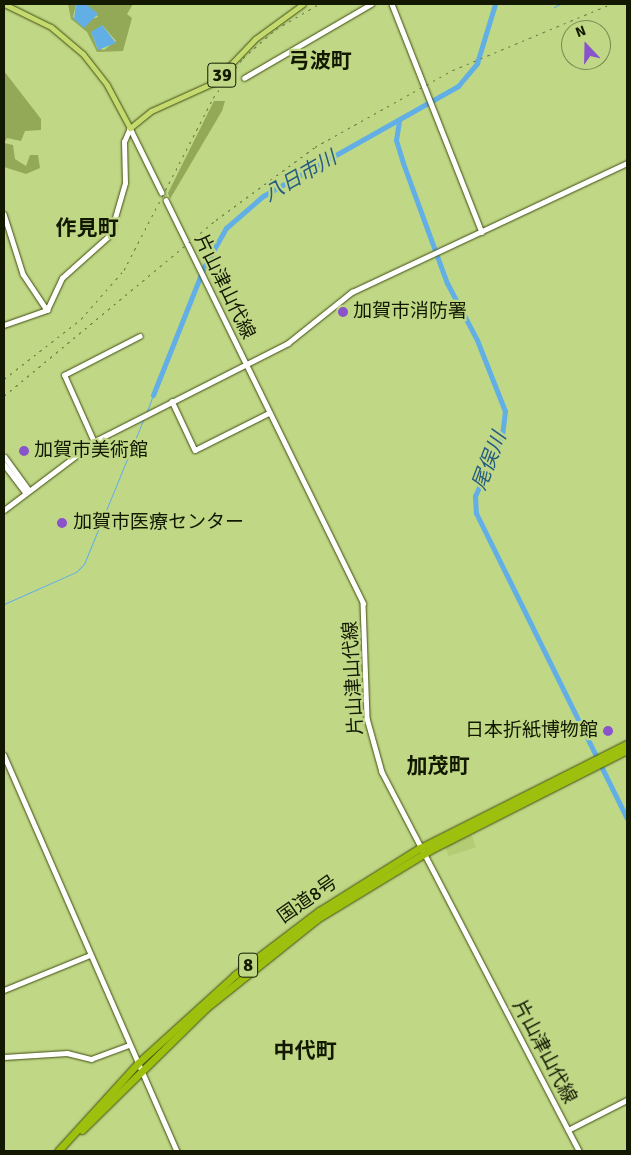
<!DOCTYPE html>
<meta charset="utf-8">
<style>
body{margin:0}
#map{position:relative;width:631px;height:1155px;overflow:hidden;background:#c0d786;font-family:Signika,"Noto Sans JP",sans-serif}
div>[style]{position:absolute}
.built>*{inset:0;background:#b4cc73;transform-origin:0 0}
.forest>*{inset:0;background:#94a958}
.water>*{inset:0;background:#62afe6}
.stream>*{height:1px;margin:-0.5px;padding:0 0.5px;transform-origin:0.5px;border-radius:0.5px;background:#62afe6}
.river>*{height:5px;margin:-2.5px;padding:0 2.5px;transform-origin:2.5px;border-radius:2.5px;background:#62afe6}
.roads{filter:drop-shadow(0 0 1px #3f4d0e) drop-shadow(0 0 1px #3f4d0e)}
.secondary>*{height:4.5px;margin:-2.25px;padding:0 2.25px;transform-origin:2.25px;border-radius:2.25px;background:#fff}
.primary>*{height:5px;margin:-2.5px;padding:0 2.5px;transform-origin:2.5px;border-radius:2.5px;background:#c4d96e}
.highway>*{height:7px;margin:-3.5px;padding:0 3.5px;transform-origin:3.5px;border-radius:3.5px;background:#9dbf0d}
.rail>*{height:1px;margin-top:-0.5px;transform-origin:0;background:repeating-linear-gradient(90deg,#6a7a44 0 2.5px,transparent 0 7.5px)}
.dots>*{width:14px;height:14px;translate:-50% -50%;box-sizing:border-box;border:2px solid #c0d786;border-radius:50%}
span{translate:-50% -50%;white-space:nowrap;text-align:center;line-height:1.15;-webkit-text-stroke:4.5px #c0d786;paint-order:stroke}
.shield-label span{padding:1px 4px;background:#c0d786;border:1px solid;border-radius:4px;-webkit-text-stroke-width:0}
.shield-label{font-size:18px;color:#121900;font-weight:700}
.street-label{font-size:19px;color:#121900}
.poi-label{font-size:19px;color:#121900}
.left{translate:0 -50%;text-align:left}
.right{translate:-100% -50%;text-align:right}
.water-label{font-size:20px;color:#245c81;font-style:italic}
.quarter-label{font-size:21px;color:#121900;font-weight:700}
.frame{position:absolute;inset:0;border:5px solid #121900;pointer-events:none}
.north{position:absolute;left:561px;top:20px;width:50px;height:50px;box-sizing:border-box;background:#c0d786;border:1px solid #7a8b50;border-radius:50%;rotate:339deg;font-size:14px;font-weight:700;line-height:20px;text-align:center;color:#121900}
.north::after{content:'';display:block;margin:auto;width:18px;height:22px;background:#8953cb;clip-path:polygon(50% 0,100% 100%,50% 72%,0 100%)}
</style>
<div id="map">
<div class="built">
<div style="left:472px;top:835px;width:13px;height:29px;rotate:72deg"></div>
</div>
<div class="forest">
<div style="clip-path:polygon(evenodd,68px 4px,76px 4px,73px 17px,80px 23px,98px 17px,86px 4px,133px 4px,127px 14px,132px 18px,123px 51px,97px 52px,87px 32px,71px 19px,68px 4px,103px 26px,116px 41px,104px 50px,97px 48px,91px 32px,103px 26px)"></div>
<div style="clip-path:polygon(4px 71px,41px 119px,41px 130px,25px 131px,21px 141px,7px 138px,4px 143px)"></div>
<div style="clip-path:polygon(214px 101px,225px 101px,222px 111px,170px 199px,168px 193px)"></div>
<div style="clip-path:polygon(4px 143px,13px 145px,15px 159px,26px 166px,30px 155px,38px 155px,40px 168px,26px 174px,4px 167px)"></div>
</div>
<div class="water">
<div style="clip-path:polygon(76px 4px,86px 4px,98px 14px,84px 28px,74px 19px)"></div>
<div style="clip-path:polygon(102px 25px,116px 43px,98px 50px,91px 32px)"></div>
</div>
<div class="stream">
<div style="left:554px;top:7px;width:7px;rotate:-27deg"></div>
<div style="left:146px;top:414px;width:20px;rotate:-70deg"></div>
<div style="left:4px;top:604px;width:79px;rotate:-24deg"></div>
<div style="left:76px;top:572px;width:11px;rotate:-45deg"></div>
<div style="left:84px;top:564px;width:158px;rotate:-67.7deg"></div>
</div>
<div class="river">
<div style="left:399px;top:121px;width:19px;rotate:99deg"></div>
<div style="left:396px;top:140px;width:24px;rotate:73deg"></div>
<div style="left:403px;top:163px;width:128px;rotate:69.9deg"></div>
<div style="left:447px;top:283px;width:64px;rotate:62.2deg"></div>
<div style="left:477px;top:340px;width:76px;rotate:68.5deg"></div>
<div style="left:505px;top:411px;width:25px;rotate:97deg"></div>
<div style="left:502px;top:436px;width:66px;rotate:114.2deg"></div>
<div style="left:475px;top:496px;width:17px;rotate:87deg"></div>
<div style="left:476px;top:513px;width:340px;rotate:63.7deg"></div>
<div style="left:153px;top:395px;width:138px;rotate:-68.3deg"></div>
<div style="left:204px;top:267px;width:45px;rotate:-60.6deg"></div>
<div style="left:226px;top:228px;width:49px;rotate:-40.9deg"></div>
<div style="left:263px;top:196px;width:224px;rotate:-29.4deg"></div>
<div style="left:458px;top:86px;width:30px;rotate:-50deg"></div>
<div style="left:477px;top:63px;width:62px;rotate:-73deg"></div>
</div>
<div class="roads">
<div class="secondary">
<div style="left:392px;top:4px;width:245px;rotate:68.5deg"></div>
<div style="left:244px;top:78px;width:147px;rotate:-30.2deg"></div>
<div style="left:130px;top:128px;width:72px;rotate:63.8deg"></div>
<div style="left:166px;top:200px;width:449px;rotate:63.9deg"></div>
<div style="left:363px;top:603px;width:115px;rotate:88deg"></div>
<div style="left:367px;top:718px;width:56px;rotate:74.5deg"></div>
<div style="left:382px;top:772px;width:427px;rotate:62.5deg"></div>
<div style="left:4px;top:214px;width:63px;rotate:72.4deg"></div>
<div style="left:23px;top:274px;width:43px;rotate:56.3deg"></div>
<div style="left:4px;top:325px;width:46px;rotate:-19.2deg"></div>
<div style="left:47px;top:310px;width:35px;rotate:-65deg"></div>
<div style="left:62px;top:278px;width:64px;rotate:-41.9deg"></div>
<div style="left:110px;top:235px;width:54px;rotate:-73.9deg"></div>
<div style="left:125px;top:183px;width:41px;rotate:-91.4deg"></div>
<div style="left:124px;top:142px;width:15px;rotate:-67deg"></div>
<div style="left:172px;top:401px;width:54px;rotate:64.9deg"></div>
<div style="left:195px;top:450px;width:83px;rotate:-26.6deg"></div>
<div style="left:94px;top:442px;width:73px;rotate:-114.1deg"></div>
<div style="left:64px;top:375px;width:85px;rotate:-27.2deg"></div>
<div style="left:5px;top:457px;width:41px;rotate:54deg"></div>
<div style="left:4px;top:464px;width:36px;rotate:53deg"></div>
<div style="left:4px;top:510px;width:116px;rotate:-37deg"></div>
<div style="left:97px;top:440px;width:214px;rotate:-26.9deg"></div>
<div style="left:288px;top:343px;width:82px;rotate:-38.6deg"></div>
<div style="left:352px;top:292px;width:304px;rotate:-25.1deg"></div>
<div style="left:4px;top:755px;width:432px;rotate:66.4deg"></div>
<div style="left:4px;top:990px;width:93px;rotate:-22.1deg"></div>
<div style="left:4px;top:1057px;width:63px;rotate:-3.6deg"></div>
<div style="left:67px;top:1053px;width:25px;rotate:14deg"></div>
<div style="left:91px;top:1059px;width:40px;rotate:-20.2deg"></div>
<div style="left:568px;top:1130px;width:66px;rotate:-27deg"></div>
</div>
<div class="primary">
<div style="left:4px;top:4px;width:52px;rotate:26.1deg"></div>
<div style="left:51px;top:27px;width:42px;rotate:40.2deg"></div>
<div style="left:83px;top:54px;width:39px;rotate:52deg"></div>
<div style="left:107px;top:85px;width:49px;rotate:61.9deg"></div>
<div style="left:130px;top:128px;width:27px;rotate:-39deg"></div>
<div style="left:151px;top:111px;width:68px;rotate:-24.3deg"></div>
<div style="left:213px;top:83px;width:61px;rotate:-46.3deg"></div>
<div style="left:255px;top:39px;width:59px;rotate:-36.1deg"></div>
</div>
<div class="highway">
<div style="left:82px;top:1130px;width:174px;rotate:-44.5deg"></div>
<div style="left:206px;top:1008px;width:142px;rotate:-38.7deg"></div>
<div style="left:317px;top:919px;width:132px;rotate:-31.4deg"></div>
<div style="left:430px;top:850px;width:221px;rotate:-26.9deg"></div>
<div style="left:58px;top:1151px;width:119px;rotate:-47.7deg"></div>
<div style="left:138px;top:1063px;width:131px;rotate:-42.2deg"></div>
<div style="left:235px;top:975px;width:106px;rotate:-37.3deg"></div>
<div style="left:319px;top:911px;width:119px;rotate:-32deg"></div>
<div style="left:420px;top:848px;width:232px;rotate:-26.7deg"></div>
</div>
</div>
<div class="rail">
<div style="left:4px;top:379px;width:98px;rotate:-37.9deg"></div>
<div style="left:81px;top:319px;width:65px;rotate:-48.7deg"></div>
<div style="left:124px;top:270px;width:194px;rotate:-62.6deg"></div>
<div style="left:213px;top:98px;width:50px;rotate:-53.1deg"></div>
<div style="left:243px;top:58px;width:44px;rotate:-41.3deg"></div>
<div style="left:276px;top:29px;width:50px;rotate:-30.2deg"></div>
<div style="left:4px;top:396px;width:276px;rotate:-39.7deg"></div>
<div style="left:216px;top:220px;width:123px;rotate:-36.4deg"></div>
<div style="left:315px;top:147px;width:158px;rotate:-29.2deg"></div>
<div style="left:453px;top:70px;width:171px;rotate:-22.7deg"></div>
</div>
<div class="dots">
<div style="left:343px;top:312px;background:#8953cb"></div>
<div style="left:24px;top:451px;background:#8953cb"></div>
<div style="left:62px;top:523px;background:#8953cb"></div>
<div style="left:608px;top:731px;background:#8953cb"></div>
</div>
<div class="shield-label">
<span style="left:222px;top:75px">39</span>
<span style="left:248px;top:965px">8</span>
</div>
<div class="street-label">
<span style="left:224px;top:287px;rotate:64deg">片山津山代線</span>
<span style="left:354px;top:678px;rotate:-93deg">片山津山代線</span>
<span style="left:308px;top:900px;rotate:-35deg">国道8号</span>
<span style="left:544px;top:1052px;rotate:62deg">片山津山代線</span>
</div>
<div class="poi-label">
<span class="left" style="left:353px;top:312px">加賀市消防署</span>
<span class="left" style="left:34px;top:451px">加賀市美術館</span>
<span class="left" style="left:73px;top:523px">加賀市医療センター</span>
<span class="right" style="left:598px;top:731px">日本折紙博物館</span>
</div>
<div class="water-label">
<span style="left:300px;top:176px;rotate:-30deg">八日市川</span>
<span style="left:489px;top:461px;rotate:-69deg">尾俣川</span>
</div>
<div class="quarter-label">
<span style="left:320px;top:61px">弓波町</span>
<span style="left:87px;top:228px">作見町</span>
<span style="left:438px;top:766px">加茂町</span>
<span style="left:305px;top:1051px">中代町</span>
</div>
<div class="frame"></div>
<div class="north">N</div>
</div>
